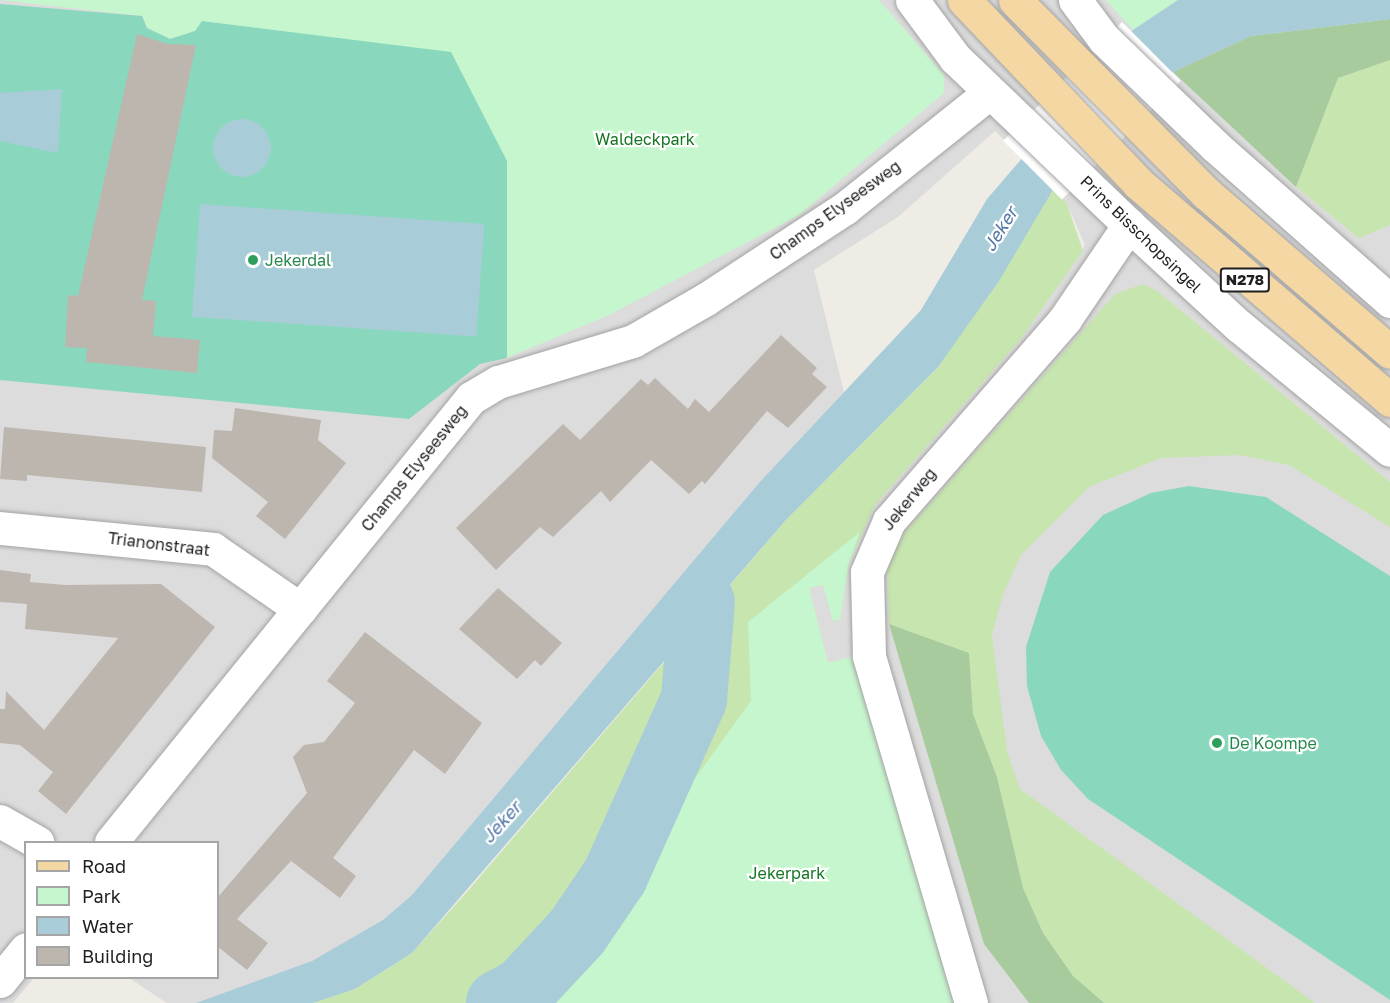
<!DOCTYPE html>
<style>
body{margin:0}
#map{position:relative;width:1390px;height:1003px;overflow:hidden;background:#efece6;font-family:"Golos Text",sans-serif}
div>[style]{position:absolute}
.residential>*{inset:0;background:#dddcdc}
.grass>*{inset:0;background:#c7e5af}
.forest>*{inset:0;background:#a8cb9d}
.park>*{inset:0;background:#c6f6cd}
.pitch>*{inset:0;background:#89d8be}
.water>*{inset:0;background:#a9ccd9;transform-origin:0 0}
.round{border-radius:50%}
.pier>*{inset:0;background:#fff;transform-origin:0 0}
.river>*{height:66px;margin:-33px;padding:0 33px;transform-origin:33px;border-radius:33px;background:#a9ccd9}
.building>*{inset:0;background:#bcb6af}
.roads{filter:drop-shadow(0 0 2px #a3a3a3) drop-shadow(0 0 2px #a3a3a3)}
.minor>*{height:33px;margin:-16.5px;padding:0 16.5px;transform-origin:16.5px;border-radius:16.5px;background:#fff}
.major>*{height:33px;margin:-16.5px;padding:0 16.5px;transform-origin:16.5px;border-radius:16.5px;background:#f5d7a4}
.dots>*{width:16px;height:16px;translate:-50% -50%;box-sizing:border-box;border:3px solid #fff;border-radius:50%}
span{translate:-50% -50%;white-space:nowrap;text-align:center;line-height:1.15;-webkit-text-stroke:4.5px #fff;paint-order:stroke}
.shield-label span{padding:2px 4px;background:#fff;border:2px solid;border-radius:4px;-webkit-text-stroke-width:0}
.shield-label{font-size:15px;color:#1f1f1f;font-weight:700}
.park-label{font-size:16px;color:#147622}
.street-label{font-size:16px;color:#1f1f1f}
.leisure-label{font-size:16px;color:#27864d}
.left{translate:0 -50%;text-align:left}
.water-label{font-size:18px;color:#5278a8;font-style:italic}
.legend{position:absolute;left:24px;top:841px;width:195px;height:138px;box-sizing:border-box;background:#fff;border:2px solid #a5a5a5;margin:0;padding:8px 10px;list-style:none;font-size:18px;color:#1f1f1f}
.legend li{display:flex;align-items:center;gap:12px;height:30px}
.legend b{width:30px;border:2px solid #a5a5a5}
</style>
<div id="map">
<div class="residential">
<div style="clip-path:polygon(0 0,1390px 0,1390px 1003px,958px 1003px,857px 656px,828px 663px,809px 588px,824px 584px,833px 620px,840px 619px,849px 563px,875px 505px,1020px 340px,1085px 245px,1067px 204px,995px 131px,898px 217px,814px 270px,848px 409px,415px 912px,224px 1003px,167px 1003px,129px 978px,218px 978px,218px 842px,26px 842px,26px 978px,34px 978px,13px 1003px,0 1003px)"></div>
</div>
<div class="grass">
<div style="clip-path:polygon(1390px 60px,1390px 225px,1359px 238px,1296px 187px,1338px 78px)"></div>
<div style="clip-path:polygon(1054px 188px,1067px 204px,1083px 251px,1020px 340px,875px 505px,849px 563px,840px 619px,833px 621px,823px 585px,809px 588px,828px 663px,857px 656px,958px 1003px,313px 1003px,355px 989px,412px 953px,466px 893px,785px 521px,938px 367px)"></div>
<div style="clip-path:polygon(1143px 284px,1157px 291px,1390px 482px,1390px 527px,1289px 465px,1239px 455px,1161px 458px,1089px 487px,1021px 555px,1003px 594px,992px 635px,1007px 751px,1020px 789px,1315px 1003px,1104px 1003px,1073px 976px,1043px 933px,1023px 888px,997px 777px,973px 714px,969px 653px,889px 624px,887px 563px,905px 532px,1115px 294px)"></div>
</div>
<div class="forest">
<div style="clip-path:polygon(1390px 19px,1390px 60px,1338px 78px,1296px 187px,1173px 72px,1251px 36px)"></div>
<div style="clip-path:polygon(889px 624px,969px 653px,973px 714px,997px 777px,1023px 888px,1043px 933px,1073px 976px,1104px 1003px,1029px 1003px,984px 944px)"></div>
</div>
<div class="park">
<div style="clip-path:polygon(0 0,879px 0,944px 75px,944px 93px,799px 215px,609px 315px,507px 358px,507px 161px,195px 31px,170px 39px,147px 28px,142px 16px)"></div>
<div style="clip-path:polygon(1106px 0,1178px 0,1133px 30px)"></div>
<div style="clip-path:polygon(860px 532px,849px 563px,840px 619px,833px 621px,823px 585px,809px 588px,828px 663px,857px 656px,958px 1003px,521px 1003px,564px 959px,751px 701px,748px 622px)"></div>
</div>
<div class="pitch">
<div style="clip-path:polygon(0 4px,142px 16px,147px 28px,170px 39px,195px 31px,202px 21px,451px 52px,507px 161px,507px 358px,480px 364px,409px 419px,0 380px)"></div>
<div style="clip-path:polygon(1189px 486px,1266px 497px,1390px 576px,1390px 1000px,1088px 799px,1061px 770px,1041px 736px,1027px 686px,1026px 647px,1050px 572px,1103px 515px,1151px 493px)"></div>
</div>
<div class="water">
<div style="clip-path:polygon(1178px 0,1390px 0,1390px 19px,1251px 36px,1173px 72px,1054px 188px,999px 281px,938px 367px,785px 521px,412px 953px,355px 989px,313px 1003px,196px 1003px,312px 961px,383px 920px,412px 895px,759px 483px,921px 310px,987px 199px,1133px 30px)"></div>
<div style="clip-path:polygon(62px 89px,58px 153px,0 141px,0 93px)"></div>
<div class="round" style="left:213px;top:119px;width:58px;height:58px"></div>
<div style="left:200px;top:204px;width:285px;height:113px;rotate:4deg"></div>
</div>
<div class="pier">
<div style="left:1122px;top:22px;width:83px;height:168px;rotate:45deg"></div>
</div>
<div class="river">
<div style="left:499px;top:1003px;width:26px;rotate:-28deg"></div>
<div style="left:522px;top:991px;width:81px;rotate:-47deg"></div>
<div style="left:577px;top:932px;width:68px;rotate:-55.8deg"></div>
<div style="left:615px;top:876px;width:194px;rotate:-65.9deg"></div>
<div style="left:694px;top:699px;width:97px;rotate:-85.3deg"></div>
</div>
<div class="building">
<div style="clip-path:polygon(137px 34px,167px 44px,196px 45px,142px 300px,156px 301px,153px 336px,200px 340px,197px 373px,86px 362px,87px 348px,65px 347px,68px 295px,78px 296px)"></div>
<div style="clip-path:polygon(781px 335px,817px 368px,812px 374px,827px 387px,788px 428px,767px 411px,705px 484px,702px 481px,689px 494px,651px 460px,610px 502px,601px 491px,553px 537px,540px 527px,496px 570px,456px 528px,563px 424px,580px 440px,641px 379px,648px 385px,655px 378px,688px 409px,695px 399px,709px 412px)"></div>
<div style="clip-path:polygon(235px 408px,321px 420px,318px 440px,346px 463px,285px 539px,256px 516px,268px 502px,212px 458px,214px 430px,232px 431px)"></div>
<div style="clip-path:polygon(4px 427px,206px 447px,202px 492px,27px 475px,27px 481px,0 479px)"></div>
<div style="clip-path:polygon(0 570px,31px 574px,30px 582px,65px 585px,161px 584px,215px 627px,66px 814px,38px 791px,53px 772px,20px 745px,0 743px,0 709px,5px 709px,6px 691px,44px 730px,118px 638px,25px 629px,27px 604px,0 602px)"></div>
<div style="clip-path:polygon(498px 588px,562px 643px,541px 666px,535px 660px,517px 679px,459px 629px)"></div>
<div style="clip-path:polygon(365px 632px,482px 723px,445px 774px,414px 750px,333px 858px,356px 876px,340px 898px,291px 861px,237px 919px,268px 943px,247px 970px,218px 947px,218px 897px,307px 793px,293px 757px,304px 745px,324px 742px,355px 703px,327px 681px)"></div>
</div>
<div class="roads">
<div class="minor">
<div style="left:912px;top:0;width:72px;rotate:53.4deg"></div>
<div style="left:955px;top:58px;width:241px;rotate:43.8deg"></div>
<div style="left:1129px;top:225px;width:149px;rotate:42.6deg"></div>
<div style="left:1239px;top:326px;width:195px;rotate:39.4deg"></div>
<div style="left:1075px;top:0;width:49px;rotate:53.4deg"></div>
<div style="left:1104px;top:39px;width:154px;rotate:43.9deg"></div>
<div style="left:1215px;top:146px;width:234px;rotate:41.5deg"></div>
<div style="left:0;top:528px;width:214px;rotate:5.6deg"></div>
<div style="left:213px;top:549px;width:106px;rotate:34.6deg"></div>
<div style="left:0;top:821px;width:43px;rotate:29.6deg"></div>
<div style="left:111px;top:842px;width:572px;rotate:-50.96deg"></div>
<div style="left:471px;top:398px;width:31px;rotate:-31deg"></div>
<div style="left:498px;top:382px;width:141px;rotate:-16.9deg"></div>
<div style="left:633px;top:341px;width:84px;rotate:-29.9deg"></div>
<div style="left:706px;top:299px;width:166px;rotate:-33.2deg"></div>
<div style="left:845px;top:208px;width:184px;rotate:-38.6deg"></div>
<div style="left:0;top:981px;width:41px;rotate:-50.9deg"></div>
<div style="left:971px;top:1003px;width:362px;rotate:-106.4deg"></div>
<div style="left:869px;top:656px;width:84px;rotate:-91.4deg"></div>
<div style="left:867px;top:572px;width:56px;rotate:-66.7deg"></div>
<div style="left:889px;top:521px;width:268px;rotate:-48.9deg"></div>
<div style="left:1065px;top:319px;width:114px;rotate:-55.8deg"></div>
</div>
<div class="major">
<div style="left:964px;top:0;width:253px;rotate:46.4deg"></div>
<div style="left:1138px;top:183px;width:333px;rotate:40.7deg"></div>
<div style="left:1015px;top:0;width:272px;rotate:45.3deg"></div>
<div style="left:1206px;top:193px;width:243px;rotate:40.8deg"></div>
</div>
</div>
<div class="dots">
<div style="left:253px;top:260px;background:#2e9e5b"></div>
<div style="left:1217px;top:743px;background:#2e9e5b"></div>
</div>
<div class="shield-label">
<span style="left:1245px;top:280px">N278</span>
</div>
<div class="park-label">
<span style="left:645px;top:139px">Waldeckpark</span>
<span style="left:787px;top:873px">Jekerpark</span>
</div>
<div class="street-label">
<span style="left:835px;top:210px;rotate:-36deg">Champs Elyseesweg</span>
<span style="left:1141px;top:234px;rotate:44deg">Prins Bisschopsingel</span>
<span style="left:414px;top:468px;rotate:-51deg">Champs Elyseesweg</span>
<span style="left:909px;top:499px;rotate:-51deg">Jekerweg</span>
<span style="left:159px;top:544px;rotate:7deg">Trianonstraat</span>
</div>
<div class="leisure-label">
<span class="left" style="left:265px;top:260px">Jekerdal</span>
<span class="left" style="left:1229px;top:743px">De Koompe</span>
</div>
<div class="water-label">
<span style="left:1000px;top:229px;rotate:-58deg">Jeker</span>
<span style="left:501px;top:822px;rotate:-48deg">Jeker</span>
</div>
<ul class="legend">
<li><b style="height:8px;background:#f5d7a4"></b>Road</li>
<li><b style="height:16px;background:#c6f6cd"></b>Park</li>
<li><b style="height:16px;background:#a9ccd9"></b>Water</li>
<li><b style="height:16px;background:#bcb6af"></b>Building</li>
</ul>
</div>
